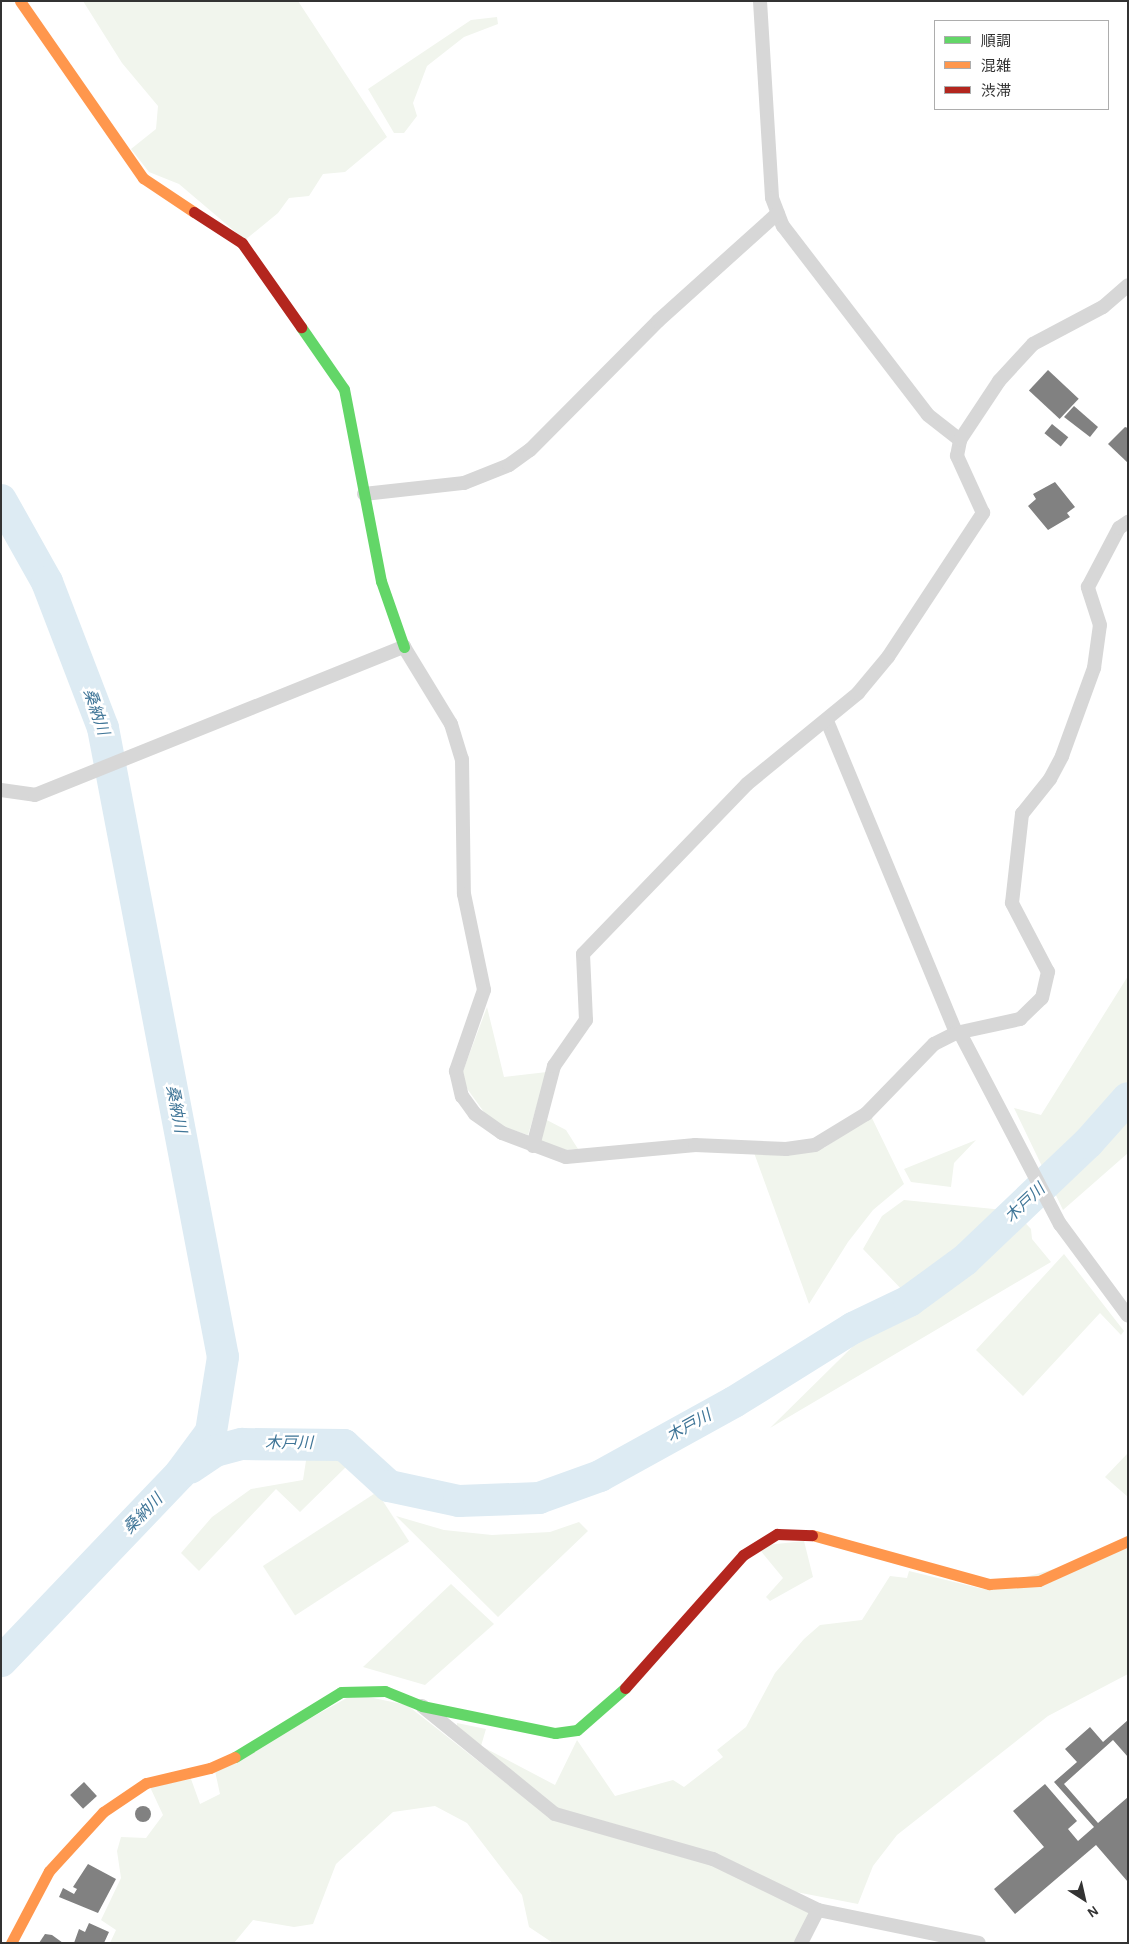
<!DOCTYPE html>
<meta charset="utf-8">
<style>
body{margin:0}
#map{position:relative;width:1129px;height:1944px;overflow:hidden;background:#fff;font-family:"Alegreya Sans","Noto Sans JP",sans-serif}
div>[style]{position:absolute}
.green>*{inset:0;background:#f1f5ed;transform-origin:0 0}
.river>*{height:32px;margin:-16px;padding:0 16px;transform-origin:16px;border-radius:16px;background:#ddebf3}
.building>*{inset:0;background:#818181;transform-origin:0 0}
.round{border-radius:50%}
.street>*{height:14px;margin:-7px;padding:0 7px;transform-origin:7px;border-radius:7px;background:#d7d7d7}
.fast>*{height:11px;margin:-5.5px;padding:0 5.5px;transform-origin:5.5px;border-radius:5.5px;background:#63d668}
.slow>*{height:11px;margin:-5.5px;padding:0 5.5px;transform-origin:5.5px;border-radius:5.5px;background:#ff974d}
.jam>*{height:11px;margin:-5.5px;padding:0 5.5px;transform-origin:5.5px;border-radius:5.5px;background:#b3261e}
span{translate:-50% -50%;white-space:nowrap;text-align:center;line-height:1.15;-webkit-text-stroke:5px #fff;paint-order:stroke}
.water-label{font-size:16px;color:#3f7597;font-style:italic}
.frame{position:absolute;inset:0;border:2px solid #333;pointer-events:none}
.legend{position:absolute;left:934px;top:20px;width:175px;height:90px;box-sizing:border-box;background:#fff;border:1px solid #adadad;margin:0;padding:6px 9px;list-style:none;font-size:15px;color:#333}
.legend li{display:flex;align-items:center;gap:10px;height:25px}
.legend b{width:25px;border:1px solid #adadad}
.north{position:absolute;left:1059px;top:1874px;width:50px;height:50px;-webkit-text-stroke:4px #fff;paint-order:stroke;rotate:145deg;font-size:14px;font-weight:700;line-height:20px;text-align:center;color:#333}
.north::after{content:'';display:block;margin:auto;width:18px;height:22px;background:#333;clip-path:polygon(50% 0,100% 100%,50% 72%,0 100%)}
</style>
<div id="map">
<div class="green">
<div style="clip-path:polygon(83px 1px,298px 1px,387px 137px,345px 172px,323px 174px,309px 196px,289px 198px,278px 213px,245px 240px,179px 184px,149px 172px,131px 149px,156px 129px,158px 106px,122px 63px)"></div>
<div style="clip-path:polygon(497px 17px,498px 24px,464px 37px,427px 66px,413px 103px,417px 116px,404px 133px,394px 133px,368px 89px,471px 20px)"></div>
<div style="clip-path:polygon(1128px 976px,1128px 1153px,1063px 1210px,1014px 1108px,1041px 1115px)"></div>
<div style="clip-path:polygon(487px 1007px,504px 1077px,547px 1072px,528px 1135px,492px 1123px,460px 1079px)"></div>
<div style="clip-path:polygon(871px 1116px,904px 1184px,873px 1210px,848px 1242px,809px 1304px,753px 1150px,824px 1148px)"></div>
<div style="clip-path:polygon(543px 1118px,566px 1130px,578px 1149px,564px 1150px,541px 1144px)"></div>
<div style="clip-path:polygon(976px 1140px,954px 1163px,951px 1187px,911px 1182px,904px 1169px)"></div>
<div style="clip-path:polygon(904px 1200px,1014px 1211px,1031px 1229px,1032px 1239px,1051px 1262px,770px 1428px,906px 1294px,863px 1249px,882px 1216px)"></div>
<div style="clip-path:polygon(1064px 1254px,1124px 1331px,1121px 1335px,1100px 1313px,1023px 1396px,976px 1350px)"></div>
<div style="clip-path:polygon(338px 1452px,349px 1464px,300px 1512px,276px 1489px,199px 1571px,181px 1553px,212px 1517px,251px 1489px,303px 1480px,307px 1454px)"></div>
<div style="clip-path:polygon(1128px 1453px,1128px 1497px,1105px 1477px)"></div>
<div style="left:377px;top:1492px;width:59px;height:136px;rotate:57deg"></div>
<div style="clip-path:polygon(396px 1516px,444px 1530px,492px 1535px,550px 1532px,579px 1522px,588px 1531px,498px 1617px)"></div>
<div style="clip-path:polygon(804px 1541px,813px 1577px,770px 1601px,766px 1597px,783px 1578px,760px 1550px,767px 1545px)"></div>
<div style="clip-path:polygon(1128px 1548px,1128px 1674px,1048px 1716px,897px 1835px,873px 1866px,858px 1904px,796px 1892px,556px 1810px,457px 1727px,457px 1723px,486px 1729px,481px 1746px,555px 1785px,577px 1740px,615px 1796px,673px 1780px,684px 1787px,723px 1757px,717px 1750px,746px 1727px,775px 1673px,804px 1639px,820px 1625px,862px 1620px,890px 1576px,907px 1578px,909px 1571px,983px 1589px)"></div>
<div style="clip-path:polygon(451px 1584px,494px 1624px,425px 1685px,363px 1667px)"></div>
<div style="clip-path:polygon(354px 1694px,407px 1705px,539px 1809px,712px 1863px,812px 1914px,796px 1943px,553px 1943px,529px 1927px,522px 1895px,467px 1823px,435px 1806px,393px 1812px,336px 1864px,313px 1924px,294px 1927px,253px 1920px,234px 1943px,110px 1943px,116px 1930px,101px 1920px,121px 1878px,117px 1851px,121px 1837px,146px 1838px,163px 1815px,150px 1787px,191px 1779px,200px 1804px,220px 1794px,215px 1771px)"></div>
</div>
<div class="river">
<div style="left:1px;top:500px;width:94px;rotate:60.7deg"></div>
<div style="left:47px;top:582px;width:156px;rotate:69deg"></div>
<div style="left:103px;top:728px;width:640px;rotate:79.2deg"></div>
<div style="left:223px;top:1357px;width:76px;rotate:99.1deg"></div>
<div style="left:211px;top:1432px;width:52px;rotate:126.4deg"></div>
<div style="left:180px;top:1474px;width:259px;rotate:133.7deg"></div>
<div style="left:190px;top:1468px;width:30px;rotate:-34deg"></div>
<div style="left:215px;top:1451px;width:28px;rotate:-15deg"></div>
<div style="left:242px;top:1444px;width:102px;rotate:0.6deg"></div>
<div style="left:344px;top:1445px;width:61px;rotate:42.3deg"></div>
<div style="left:389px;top:1486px;width:72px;rotate:12.1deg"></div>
<div style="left:459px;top:1501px;width:80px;rotate:-2.1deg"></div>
<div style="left:539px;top:1498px;width:65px;rotate:-19.8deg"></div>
<div style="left:600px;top:1476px;width:153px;rotate:-28.9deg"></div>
<div style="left:734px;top:1402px;width:140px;rotate:-31.9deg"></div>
<div style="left:853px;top:1328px;width:62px;rotate:-25.7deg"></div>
<div style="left:909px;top:1301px;width:69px;rotate:-36.2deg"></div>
<div style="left:965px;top:1260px;width:170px;rotate:-43.6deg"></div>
<div style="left:1088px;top:1143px;width:60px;rotate:-48.4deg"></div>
</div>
<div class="building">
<div style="left:1048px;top:370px;width:42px;height:28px;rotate:43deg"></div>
<div style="clip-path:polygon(1074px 406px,1098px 427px,1090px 437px,1064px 417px)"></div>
<div style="left:1052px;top:424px;width:21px;height:12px;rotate:39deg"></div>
<div style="clip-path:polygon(1125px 427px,1128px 428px,1128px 463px,1108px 444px)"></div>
<div style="clip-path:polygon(1055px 482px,1075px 507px,1067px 513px,1070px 517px,1048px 530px,1028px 506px,1036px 499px,1033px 494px)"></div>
<div style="clip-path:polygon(1128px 1720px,1128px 1757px,1113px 1740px,1064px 1784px,1098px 1823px,1128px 1797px,1128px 1882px,1096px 1845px,1015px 1914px,994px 1889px,1044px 1847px,1013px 1811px,1045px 1784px,1077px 1821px,1068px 1829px,1078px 1841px,1094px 1827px,1054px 1782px,1077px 1762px,1065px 1749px,1090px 1727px,1103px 1742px)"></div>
<div style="left:84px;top:1782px;width:19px;height:19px;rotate:47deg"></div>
<div class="round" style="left:135px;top:1806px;width:16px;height:16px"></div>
<div style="clip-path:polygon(88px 1864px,116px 1879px,98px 1913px,59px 1897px,63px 1888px,74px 1894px,77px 1889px,73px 1887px)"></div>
<div style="clip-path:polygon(89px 1923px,109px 1932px,104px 1943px,74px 1943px,79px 1929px,85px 1932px)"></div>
<div style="clip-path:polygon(45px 1934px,52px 1935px,63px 1943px,39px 1943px)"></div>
</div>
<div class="street">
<div style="left:760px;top:1px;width:197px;rotate:86.5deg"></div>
<div style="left:772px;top:198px;width:30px;rotate:69deg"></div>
<div style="left:783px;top:226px;width:238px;rotate:52.5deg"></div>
<div style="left:928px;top:415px;width:41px;rotate:38deg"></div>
<div style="left:364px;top:494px;width:101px;rotate:-6.3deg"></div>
<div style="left:464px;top:483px;width:48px;rotate:-21.8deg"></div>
<div style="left:509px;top:465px;width:26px;rotate:-36deg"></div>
<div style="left:530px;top:450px;width:182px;rotate:-45.2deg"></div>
<div style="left:658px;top:321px;width:161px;rotate:-42deg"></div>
<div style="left:827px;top:721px;width:338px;rotate:67.5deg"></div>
<div style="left:1px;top:790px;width:34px;rotate:8deg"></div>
<div style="left:35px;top:795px;width:398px;rotate:-21.9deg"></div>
<div style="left:404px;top:647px;width:90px;rotate:58.6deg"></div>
<div style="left:451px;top:724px;width:37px;rotate:73deg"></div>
<div style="left:462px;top:759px;width:135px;rotate:89.2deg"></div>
<div style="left:464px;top:894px;width:98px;rotate:78.2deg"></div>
<div style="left:484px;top:990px;width:86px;rotate:109.1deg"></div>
<div style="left:456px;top:1071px;width:26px;rotate:77deg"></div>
<div style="left:462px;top:1096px;width:22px;rotate:54deg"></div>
<div style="left:475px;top:1114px;width:33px;rotate:35deg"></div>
<div style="left:502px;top:1133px;width:68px;rotate:20.6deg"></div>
<div style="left:566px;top:1157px;width:130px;rotate:-5.3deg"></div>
<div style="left:695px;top:1145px;width:91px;rotate:2.5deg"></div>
<div style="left:786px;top:1149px;width:29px;rotate:-8deg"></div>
<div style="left:815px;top:1145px;width:60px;rotate:-31.3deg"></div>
<div style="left:866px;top:1114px;width:98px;rotate:-45.8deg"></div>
<div style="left:934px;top:1044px;width:25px;rotate:-27deg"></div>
<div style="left:956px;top:1033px;width:66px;rotate:-12.3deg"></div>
<div style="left:1020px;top:1019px;width:30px;rotate:-44deg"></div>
<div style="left:1042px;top:998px;width:27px;rotate:-77deg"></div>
<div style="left:1048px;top:972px;width:78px;rotate:-117.6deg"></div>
<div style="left:1012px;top:903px;width:90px;rotate:-83.6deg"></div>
<div style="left:1022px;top:814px;width:45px;rotate:-51.3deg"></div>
<div style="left:1050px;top:779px;width:26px;rotate:-62deg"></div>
<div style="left:1062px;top:756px;width:94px;rotate:-70deg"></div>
<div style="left:1094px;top:668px;width:43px;rotate:-82.1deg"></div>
<div style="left:1100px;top:625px;width:40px;rotate:-108deg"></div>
<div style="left:1088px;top:587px;width:67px;rotate:-62.3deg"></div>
<div style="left:1119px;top:528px;width:11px;rotate:-34deg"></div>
<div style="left:960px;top:1033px;width:216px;rotate:62.4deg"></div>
<div style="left:1060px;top:1224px;width:114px;rotate:53.5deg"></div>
<div style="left:533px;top:1146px;width:83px;rotate:-75.3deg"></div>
<div style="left:554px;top:1066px;width:56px;rotate:-55.2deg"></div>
<div style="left:586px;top:1020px;width:66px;rotate:-92.6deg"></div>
<div style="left:583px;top:954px;width:236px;rotate:-46deg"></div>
<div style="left:747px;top:784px;width:144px;rotate:-39.3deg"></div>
<div style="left:858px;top:693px;width:47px;rotate:-50.2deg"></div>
<div style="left:888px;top:657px;width:173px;rotate:-56.6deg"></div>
<div style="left:983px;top:513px;width:63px;rotate:-114.5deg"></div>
<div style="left:957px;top:456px;width:16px;rotate:-79deg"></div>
<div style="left:960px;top:440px;width:71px;rotate:-56.5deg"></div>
<div style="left:999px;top:381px;width:50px;rotate:-47.4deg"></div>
<div style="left:1033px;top:344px;width:79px;rotate:-27.9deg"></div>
<div style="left:1103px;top:307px;width:33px;rotate:-41deg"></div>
<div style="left:422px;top:1706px;width:171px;rotate:39.1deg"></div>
<div style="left:555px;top:1814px;width:164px;rotate:15.9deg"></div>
<div style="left:713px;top:1859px;width:117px;rotate:25.9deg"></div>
<div style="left:818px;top:1910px;width:164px;rotate:11.6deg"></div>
<div style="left:801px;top:1943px;width:37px;rotate:-63deg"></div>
</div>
<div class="fast">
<div style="left:301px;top:327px;width:75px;rotate:55.3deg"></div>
<div style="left:344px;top:389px;width:196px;rotate:79.1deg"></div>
<div style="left:381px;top:581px;width:70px;rotate:70.8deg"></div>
<div style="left:235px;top:1757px;width:124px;rotate:-31.5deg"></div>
<div style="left:341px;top:1692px;width:44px;rotate:-1.3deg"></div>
<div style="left:385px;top:1691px;width:40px;rotate:22deg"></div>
<div style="left:422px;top:1706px;width:136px;rotate:11.5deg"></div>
<div style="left:555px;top:1733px;width:22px;rotate:-8deg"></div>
<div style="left:577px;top:1730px;width:64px;rotate:-41.2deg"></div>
</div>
<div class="slow">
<div style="left:20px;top:1px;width:216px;rotate:55.2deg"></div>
<div style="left:143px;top:178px;width:61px;rotate:33.7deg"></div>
<div style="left:812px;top:1535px;width:184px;rotate:15.5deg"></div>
<div style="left:989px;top:1584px;width:50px;rotate:-3.4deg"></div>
<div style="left:1039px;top:1581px;width:98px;rotate:-24.2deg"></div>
<div style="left:11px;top:1943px;width:81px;rotate:-62.2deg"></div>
<div style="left:49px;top:1871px;width:80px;rotate:-47.5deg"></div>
<div style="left:103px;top:1812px;width:52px;rotate:-34deg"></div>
<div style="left:146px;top:1783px;width:66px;rotate:-13.2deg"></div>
<div style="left:210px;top:1768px;width:27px;rotate:-24deg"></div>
</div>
<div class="jam">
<div style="left:194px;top:212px;width:57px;rotate:32.9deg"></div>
<div style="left:242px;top:243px;width:103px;rotate:54.9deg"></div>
<div style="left:625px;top:1688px;width:178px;rotate:-48.4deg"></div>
<div style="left:743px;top:1555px;width:40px;rotate:-32deg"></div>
<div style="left:777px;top:1534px;width:35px;rotate:2deg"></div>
</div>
<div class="water-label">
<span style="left:96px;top:712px;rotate:71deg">桑納川</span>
<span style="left:176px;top:1109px;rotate:79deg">桑納川</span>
<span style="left:1025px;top:1203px;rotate:-43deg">木戸川</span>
<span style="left:689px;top:1426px;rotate:-29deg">木戸川</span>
<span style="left:289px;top:1443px">木戸川</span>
<span style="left:143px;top:1514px;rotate:-46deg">桑納川</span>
</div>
<div class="frame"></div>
<ul class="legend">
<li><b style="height:6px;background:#63d668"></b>順調</li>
<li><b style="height:6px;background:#ff974d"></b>混雑</li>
<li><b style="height:6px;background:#b3261e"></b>渋滞</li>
</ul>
<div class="north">N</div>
</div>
